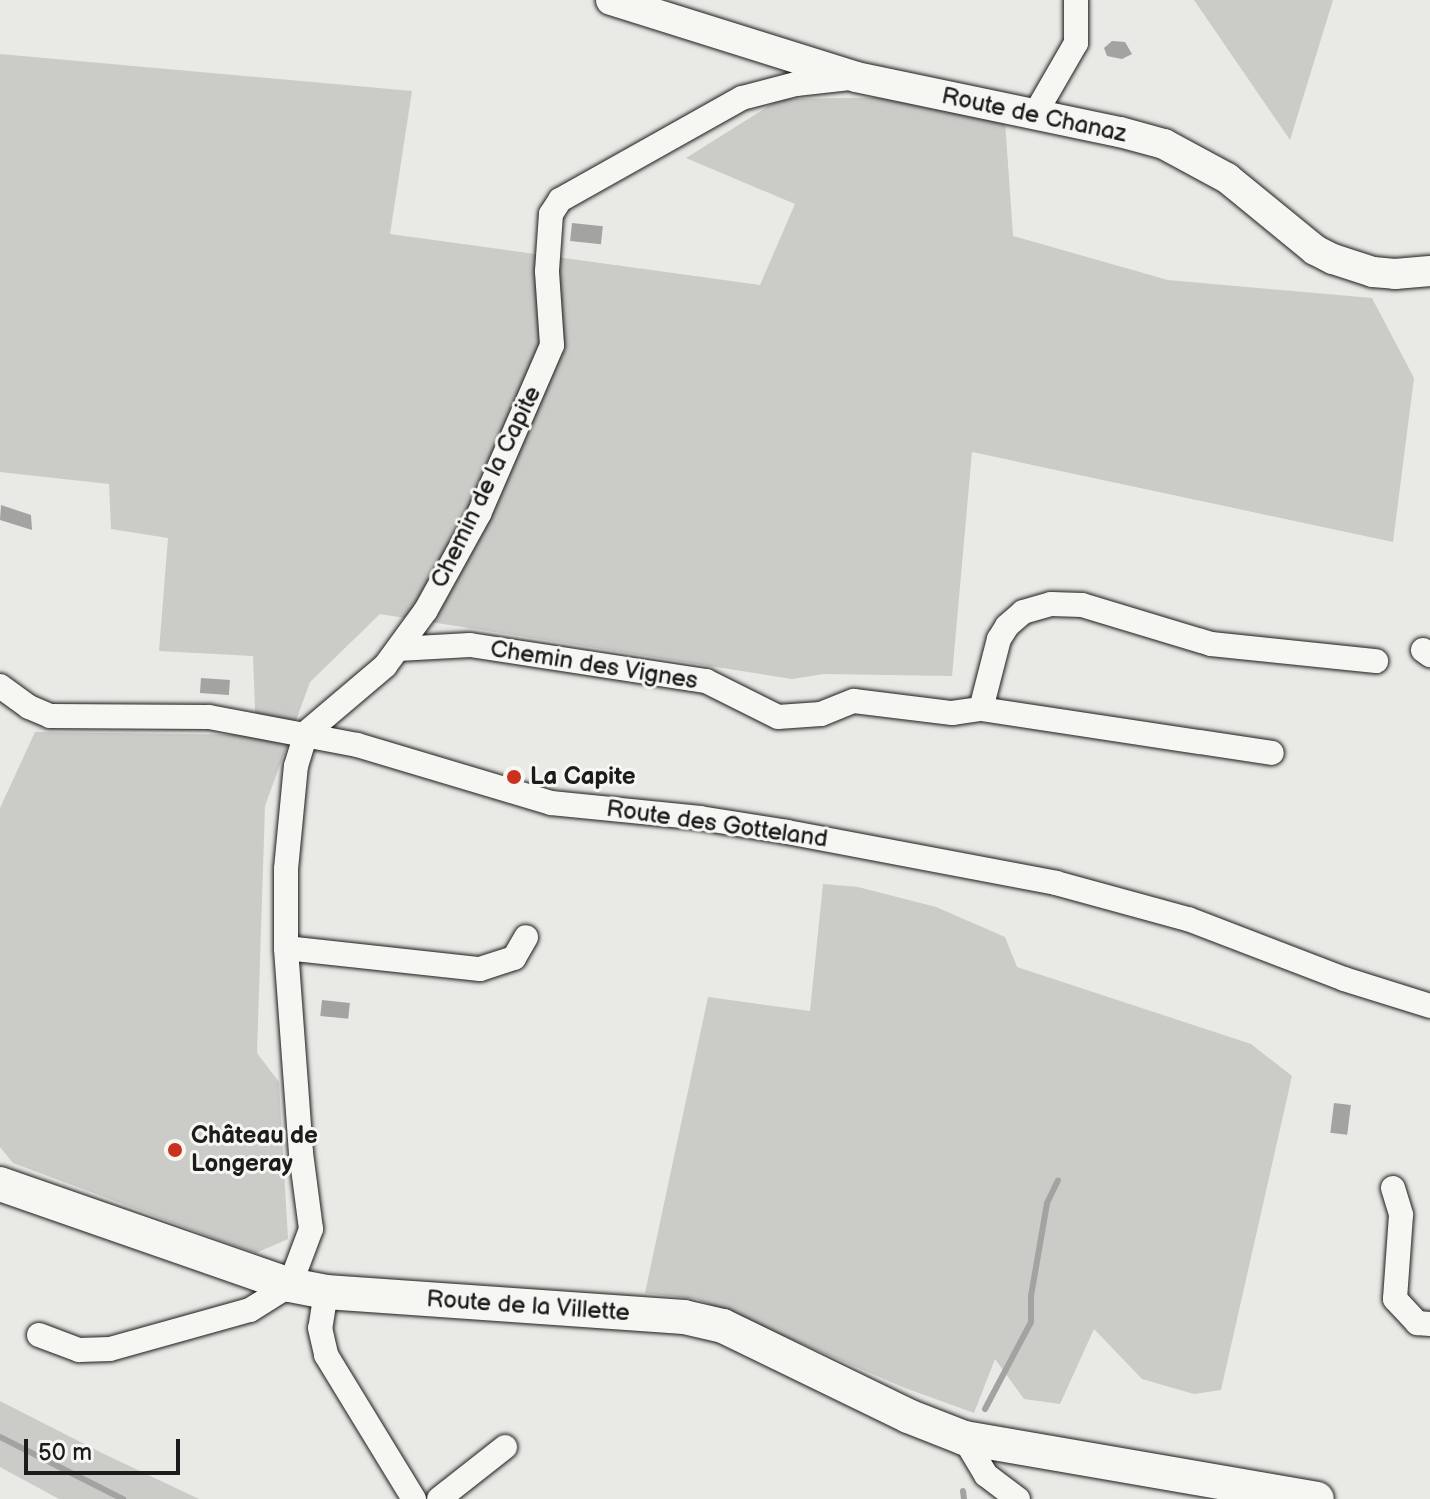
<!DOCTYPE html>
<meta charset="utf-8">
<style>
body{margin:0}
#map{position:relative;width:1430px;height:1499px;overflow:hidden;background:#e9e9e5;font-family:"Balsamiq Sans",sans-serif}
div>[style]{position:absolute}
.green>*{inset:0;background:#cbcbc7}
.water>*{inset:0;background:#a3a3a1;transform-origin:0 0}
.stream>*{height:6px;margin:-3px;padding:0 3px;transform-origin:3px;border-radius:3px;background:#a3a3a1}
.roads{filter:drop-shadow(0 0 2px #1c1c1c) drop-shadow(0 0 2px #1c1c1c)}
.minor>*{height:24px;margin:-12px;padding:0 12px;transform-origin:12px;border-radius:12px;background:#f6f6f2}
.tertiary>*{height:30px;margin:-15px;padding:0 15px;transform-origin:15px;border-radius:15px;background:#f6f6f2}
.secondary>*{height:34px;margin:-17px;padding:0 17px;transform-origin:17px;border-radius:17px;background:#f6f6f2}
.dots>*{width:22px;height:22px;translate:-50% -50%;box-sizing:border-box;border:4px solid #f6f6f2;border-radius:50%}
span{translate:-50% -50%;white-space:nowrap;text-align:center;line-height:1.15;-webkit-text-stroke:6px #f6f6f2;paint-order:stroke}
.street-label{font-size:24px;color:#1c1c1c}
.poi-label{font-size:24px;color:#1c1c1c;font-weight:700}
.left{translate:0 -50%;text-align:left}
.scale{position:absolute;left:24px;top:1439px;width:156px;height:36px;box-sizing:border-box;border:4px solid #1c1c1c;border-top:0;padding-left:10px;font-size:24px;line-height:28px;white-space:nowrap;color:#1c1c1c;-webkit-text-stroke:6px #f6f6f2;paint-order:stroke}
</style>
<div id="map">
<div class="green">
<div style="clip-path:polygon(1194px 0,1333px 0,1290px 140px)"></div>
<div style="clip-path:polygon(0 54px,412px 91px,390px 234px,760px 285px,795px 204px,686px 158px,780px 99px,917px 97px,1005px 121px,1013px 236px,1168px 280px,1372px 298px,1414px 378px,1393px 542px,972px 452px,952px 676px,824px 674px,792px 679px,380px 614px,310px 682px,265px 806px,257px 1053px,279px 1082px,288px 1239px,256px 1253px,219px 1240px,13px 1163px,0 1147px,0 808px,35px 732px,256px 735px,253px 656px,159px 651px,168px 538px,111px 529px,109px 484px,0 472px)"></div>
<div style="clip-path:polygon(823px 884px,858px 887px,936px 907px,1005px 937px,1017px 967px,1251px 1044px,1292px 1076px,1221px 1390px,1194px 1394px,1142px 1379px,1094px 1329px,1060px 1404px,1024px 1399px,995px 1359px,974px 1413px,905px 1388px,697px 1299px,645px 1293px,708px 997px,810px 1011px)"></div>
<div style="clip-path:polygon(0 1401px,102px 1453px,199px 1499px,59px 1499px,0 1467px)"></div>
</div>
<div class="water">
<div style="clip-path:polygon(1112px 41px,1125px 42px,1132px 54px,1122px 59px,1107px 56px,1104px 48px)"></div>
<div style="left:572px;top:223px;width:31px;height:18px;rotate:6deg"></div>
<div style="clip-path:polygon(1px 505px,31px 515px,32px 530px,0 520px)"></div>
<div style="left:201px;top:678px;width:29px;height:15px;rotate:4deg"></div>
<div style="left:322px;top:1000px;width:28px;height:16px;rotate:6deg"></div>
<div style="left:1334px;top:1103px;width:17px;height:30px;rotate:7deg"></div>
</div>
<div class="stream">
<div style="left:985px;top:1409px;width:98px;rotate:-62.1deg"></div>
<div style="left:1031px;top:1322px;width:26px;rotate:-90deg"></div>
<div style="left:1031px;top:1296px;width:94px;rotate:-80.2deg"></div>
<div style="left:1047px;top:1203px;width:25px;rotate:-64deg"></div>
<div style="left:0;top:1437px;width:138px;rotate:26.8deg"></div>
<div style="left:963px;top:1491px;width:8px;rotate:83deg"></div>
</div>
<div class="roads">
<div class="minor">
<div style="left:1035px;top:114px;width:82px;rotate:-60deg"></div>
<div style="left:1076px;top:43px;width:43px;rotate:-90deg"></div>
<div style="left:398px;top:649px;width:72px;rotate:-3.2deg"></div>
<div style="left:470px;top:645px;width:239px;rotate:8.7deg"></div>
<div style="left:706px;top:681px;width:80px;rotate:26.6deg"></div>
<div style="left:778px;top:717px;width:43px;rotate:-4deg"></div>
<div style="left:821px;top:714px;width:35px;rotate:-22deg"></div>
<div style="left:854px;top:701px;width:99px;rotate:7deg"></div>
<div style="left:952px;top:713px;width:29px;rotate:-8deg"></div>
<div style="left:981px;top:709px;width:72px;rotate:-75.6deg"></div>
<div style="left:999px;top:639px;width:15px;rotate:-58deg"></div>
<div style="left:1007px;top:626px;width:21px;rotate:-41deg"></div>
<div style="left:1023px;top:612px;width:29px;rotate:-16deg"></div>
<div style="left:1051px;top:604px;width:31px;rotate:2deg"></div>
<div style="left:1082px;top:605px;width:135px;rotate:16.8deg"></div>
<div style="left:1211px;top:644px;width:166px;rotate:5.9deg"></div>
<div style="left:1423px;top:650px;width:9px;rotate:36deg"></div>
<div style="left:0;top:686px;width:36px;rotate:36deg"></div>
<div style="left:29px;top:707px;width:23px;rotate:23deg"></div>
<div style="left:50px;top:716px;width:159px;rotate:0.4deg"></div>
<div style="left:209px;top:717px;width:151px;rotate:10.7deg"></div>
<div style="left:357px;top:745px;width:202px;rotate:16.6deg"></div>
<div style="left:551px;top:803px;width:150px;rotate:5.7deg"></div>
<div style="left:700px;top:818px;width:88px;rotate:9.1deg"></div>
<div style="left:787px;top:832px;width:274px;rotate:10.7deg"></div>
<div style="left:1056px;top:883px;width:137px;rotate:15.3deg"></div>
<div style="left:1188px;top:919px;width:167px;rotate:21deg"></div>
<div style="left:1344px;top:979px;width:90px;rotate:17.4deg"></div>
<div style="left:981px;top:709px;width:294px;rotate:8.6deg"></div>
<div style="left:286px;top:948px;width:195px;rotate:6.2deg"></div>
<div style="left:480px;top:969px;width:36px;rotate:-18deg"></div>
<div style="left:514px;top:958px;width:24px;rotate:-60deg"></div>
<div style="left:1393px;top:1188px;width:28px;rotate:73deg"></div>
<div style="left:1401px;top:1215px;width:84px;rotate:94.1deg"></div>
<div style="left:1395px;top:1299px;width:33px;rotate:47deg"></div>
<div style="left:1417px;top:1323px;width:13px;rotate:4deg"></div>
<div style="left:326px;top:1292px;width:36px;rotate:99deg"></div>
<div style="left:320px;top:1328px;width:28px;rotate:77deg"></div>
<div style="left:326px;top:1355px;width:169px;rotate:58.6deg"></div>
<div style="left:39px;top:1335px;width:43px;rotate:20.6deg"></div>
<div style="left:79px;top:1350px;width:31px;rotate:-2deg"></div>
<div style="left:110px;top:1349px;width:145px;rotate:-15.6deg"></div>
<div style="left:250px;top:1310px;width:47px;rotate:-32deg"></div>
<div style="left:290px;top:1285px;width:60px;rotate:-69.4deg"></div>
<div style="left:311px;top:1229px;width:77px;rotate:-97.5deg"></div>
<div style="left:301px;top:1153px;width:206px;rotate:-94.2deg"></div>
<div style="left:286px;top:948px;width:79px;rotate:-90deg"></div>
<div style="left:286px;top:869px;width:103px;rotate:-84.5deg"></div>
<div style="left:296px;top:766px;width:34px;rotate:-73deg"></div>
<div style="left:306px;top:733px;width:104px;rotate:-40.3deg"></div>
<div style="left:385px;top:666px;width:69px;rotate:-53.8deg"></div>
<div style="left:426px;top:610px;width:110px;rotate:-61.1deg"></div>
<div style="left:479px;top:514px;width:184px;rotate:-66.6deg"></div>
<div style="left:552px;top:345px;width:74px;rotate:-93.9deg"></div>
<div style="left:547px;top:271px;width:57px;rotate:-86deg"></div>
<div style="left:551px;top:214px;width:17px;rotate:-57deg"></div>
<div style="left:560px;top:200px;width:209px;rotate:-29.3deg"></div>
<div style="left:742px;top:98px;width:56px;rotate:-14.5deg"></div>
<div style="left:796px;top:84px;width:54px;rotate:-6.3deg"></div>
<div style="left:964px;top:1438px;width:43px;rotate:59.3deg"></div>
<div style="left:986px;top:1475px;width:40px;rotate:37deg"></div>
<div style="left:439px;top:1499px;width:84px;rotate:-38.2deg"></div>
</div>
<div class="tertiary">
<div style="left:611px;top:0;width:257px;rotate:17.4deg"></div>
<div style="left:856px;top:77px;width:270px;rotate:11.8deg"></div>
<div style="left:1120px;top:132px;width:46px;rotate:15.3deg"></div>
<div style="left:1164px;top:144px;width:72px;rotate:28.4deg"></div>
<div style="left:1227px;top:178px;width:114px;rotate:39.3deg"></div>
<div style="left:1315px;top:250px;width:20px;rotate:27deg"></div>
<div style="left:1333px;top:259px;width:42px;rotate:18deg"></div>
<div style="left:1373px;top:272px;width:22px;rotate:5deg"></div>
<div style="left:1395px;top:274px;width:35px;rotate:-5deg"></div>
</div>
<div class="secondary">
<div style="left:0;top:1184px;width:307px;rotate:19.2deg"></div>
<div style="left:290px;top:1285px;width:37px;rotate:11deg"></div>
<div style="left:326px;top:1292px;width:359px;rotate:4deg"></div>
<div style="left:684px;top:1317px;width:40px;rotate:13deg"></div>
<div style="left:723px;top:1326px;width:206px;rotate:25.9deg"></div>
<div style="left:908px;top:1416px;width:60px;rotate:21.4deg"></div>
<div style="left:964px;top:1438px;width:358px;rotate:9.8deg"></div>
</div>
</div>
<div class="dots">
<div style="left:514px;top:777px;background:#c8321e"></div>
<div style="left:175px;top:1150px;background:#c8321e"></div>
</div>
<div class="street-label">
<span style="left:1034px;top:115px;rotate:12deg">Route de Chanaz</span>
<span style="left:486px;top:487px;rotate:-64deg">Chemin de la Capite</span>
<span style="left:594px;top:665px;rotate:9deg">Chemin des Vignes</span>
<span style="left:717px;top:824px;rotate:8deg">Route des Gotteland</span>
<span style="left:528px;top:1306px;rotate:4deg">Route de la Villette</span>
</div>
<div class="poi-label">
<span class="left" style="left:530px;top:777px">La Capite</span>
<span class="left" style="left:191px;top:1150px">Château de<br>Longeray</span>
</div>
<div class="scale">50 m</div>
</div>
